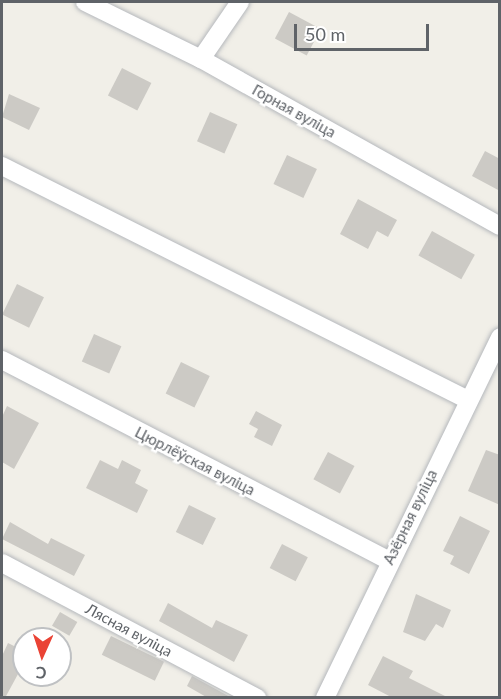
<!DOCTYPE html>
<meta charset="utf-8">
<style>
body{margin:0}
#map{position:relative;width:501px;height:699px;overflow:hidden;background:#f1efe8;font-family:Lato,sans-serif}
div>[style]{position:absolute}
.building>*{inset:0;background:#cccac5;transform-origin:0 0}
.roads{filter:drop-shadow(0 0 2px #b5b8bc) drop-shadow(0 0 2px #b5b8bc)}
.minor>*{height:18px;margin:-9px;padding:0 9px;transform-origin:9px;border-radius:9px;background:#fff}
span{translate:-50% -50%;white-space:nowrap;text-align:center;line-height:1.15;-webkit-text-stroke:5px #fff;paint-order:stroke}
.street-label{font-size:15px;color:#5f6368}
.frame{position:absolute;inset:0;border:3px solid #5f6368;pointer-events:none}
.north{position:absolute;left:12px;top:627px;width:60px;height:60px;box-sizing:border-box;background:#fff;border:2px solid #bfc1c3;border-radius:50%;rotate:183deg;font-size:16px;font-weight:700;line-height:24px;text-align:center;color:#5f6368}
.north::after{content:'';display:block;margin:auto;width:21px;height:27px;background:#ea4335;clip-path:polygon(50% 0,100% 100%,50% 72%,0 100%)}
.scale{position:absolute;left:294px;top:24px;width:135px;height:27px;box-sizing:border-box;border:3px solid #5f6368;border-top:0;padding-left:8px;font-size:18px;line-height:21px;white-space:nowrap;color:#5f6368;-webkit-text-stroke:4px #fff;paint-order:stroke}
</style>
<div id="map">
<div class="building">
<div style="left:289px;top:12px;width:36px;height:30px;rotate:28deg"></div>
<div style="left:122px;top:68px;width:33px;height:31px;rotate:27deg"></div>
<div style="clip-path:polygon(9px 94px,40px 108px,29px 130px,2px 117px)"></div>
<div style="left:210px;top:112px;width:30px;height:32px;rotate:24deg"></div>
<div style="clip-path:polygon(485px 151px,500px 159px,500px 191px,472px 176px)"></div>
<div style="left:287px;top:155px;width:33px;height:32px;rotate:25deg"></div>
<div style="clip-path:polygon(358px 199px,397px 220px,388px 237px,377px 231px,368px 249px,340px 234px)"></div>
<div style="left:432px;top:231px;width:49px;height:28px;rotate:29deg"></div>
<div style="left:17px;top:284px;width:30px;height:34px;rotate:26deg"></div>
<div style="left:94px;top:334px;width:30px;height:30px;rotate:24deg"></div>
<div style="left:181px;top:362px;width:32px;height:35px;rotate:26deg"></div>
<div style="clip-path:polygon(7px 406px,39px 423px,14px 469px,2px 462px,2px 417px)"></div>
<div style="clip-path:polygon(256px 411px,282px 425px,272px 446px,254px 437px,258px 429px,249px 424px)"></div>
<div style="clip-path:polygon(486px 450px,500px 455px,500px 505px,468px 491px)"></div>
<div style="left:328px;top:452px;width:30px;height:31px;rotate:28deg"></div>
<div style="clip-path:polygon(100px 460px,118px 469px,122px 460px,141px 470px,135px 483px,148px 490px,137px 513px,86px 488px)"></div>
<div style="left:189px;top:505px;width:30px;height:30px;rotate:26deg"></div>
<div style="clip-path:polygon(460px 516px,490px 531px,469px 574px,450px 564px,454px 556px,443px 551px)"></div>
<div style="clip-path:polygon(10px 522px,48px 544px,51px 538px,85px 555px,74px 576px,2px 539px)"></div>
<div style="left:282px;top:544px;width:29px;height:27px;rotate:27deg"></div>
<div style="clip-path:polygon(416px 594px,451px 610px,443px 628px,436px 624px,425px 641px,403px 632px)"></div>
<div style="clip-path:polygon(168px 603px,212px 628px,216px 620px,248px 635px,234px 662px,159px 621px)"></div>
<div style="left:60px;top:612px;width:20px;height:16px;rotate:30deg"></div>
<div style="left:111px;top:636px;width:59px;height:21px;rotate:26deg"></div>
<div style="clip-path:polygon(8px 643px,24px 651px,24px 663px,5px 698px,2px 698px,2px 656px)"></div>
<div style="clip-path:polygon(383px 656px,413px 671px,409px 678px,449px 698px,393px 698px,368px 685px)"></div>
<div style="clip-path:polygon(192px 676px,232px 698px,208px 698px,187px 686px)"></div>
</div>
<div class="roads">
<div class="minor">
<div style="left:85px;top:2px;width:129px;rotate:26.2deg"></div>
<div style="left:201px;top:59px;width:342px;rotate:29.2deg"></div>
<div style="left:201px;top:59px;width:69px;rotate:-55.6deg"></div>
<div style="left:2px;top:166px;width:521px;rotate:26.66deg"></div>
<div style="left:2px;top:360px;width:435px;rotate:27.4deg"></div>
<div style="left:2px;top:563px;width:289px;rotate:27.9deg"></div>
<div style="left:325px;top:698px;width:401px;rotate:-64.1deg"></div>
</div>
</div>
<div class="street-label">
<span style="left:294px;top:111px;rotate:29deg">Горная вуліца</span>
<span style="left:195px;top:461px;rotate:27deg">Цюрлёўская вуліца</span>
<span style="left:410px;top:517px;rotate:-64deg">Азёрная вуліца</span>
<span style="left:129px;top:630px;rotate:28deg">Лясная вуліца</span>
</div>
<div class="frame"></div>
<div class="north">С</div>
<div class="scale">50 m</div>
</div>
